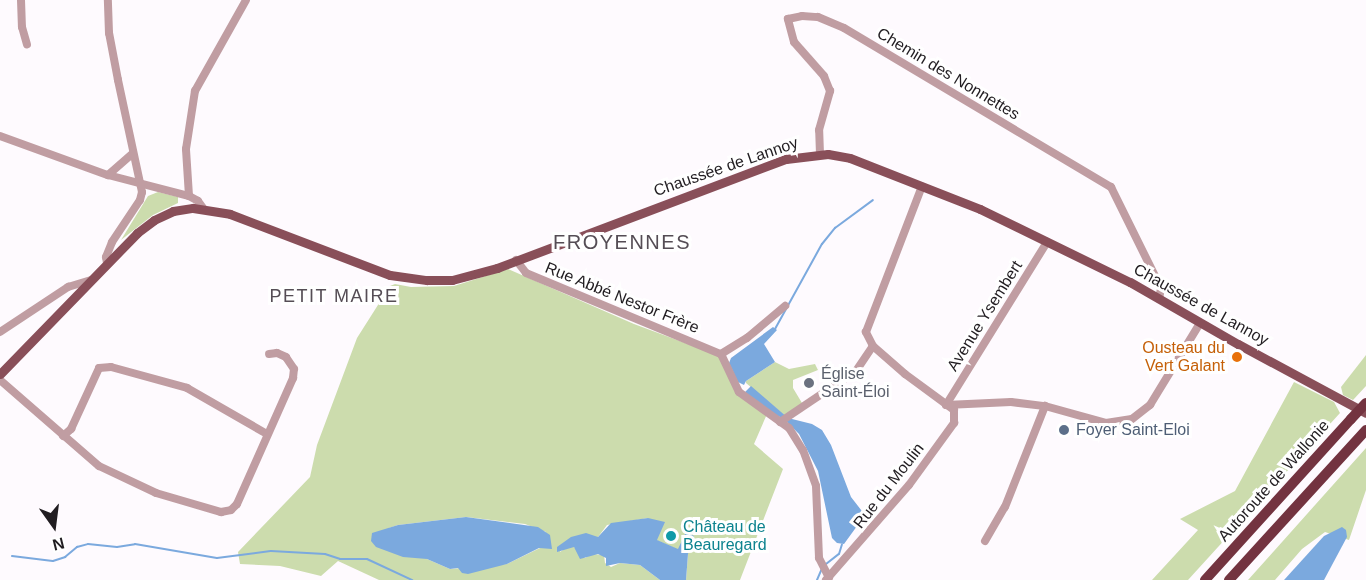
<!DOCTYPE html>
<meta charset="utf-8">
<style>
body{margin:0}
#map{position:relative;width:1366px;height:580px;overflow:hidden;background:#fefafe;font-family:Arial,sans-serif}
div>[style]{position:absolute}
.green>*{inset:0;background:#ccdcad}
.water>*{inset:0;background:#7ba9de}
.stream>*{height:2px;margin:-1px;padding:0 1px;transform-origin:1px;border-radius:1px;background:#7ba9de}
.minor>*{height:8px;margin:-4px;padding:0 4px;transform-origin:4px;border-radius:4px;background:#c09da2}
.major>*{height:9px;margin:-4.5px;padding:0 4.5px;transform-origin:4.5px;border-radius:4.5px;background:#894f59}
.highway>*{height:10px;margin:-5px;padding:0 5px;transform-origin:5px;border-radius:5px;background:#733340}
.highway-bridge>*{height:10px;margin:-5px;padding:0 5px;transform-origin:5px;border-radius:5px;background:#733340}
.dots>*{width:16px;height:16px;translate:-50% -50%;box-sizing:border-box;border:3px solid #fff;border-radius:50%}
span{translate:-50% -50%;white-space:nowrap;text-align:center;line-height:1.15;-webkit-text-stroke:6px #fff;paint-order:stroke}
.street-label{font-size:16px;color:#211d21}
.food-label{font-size:16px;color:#c56008}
.right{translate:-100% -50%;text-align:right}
.worship-label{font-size:16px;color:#5b616d}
.left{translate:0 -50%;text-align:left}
.service-label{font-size:16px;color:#4e5e75}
.culture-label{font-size:16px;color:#0d838f}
.neighbourhood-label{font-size:18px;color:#554d55;letter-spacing:1.5px}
.quarter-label{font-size:20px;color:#554d55;letter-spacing:1.5px}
.north{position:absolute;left:24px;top:496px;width:60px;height:60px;-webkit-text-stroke:4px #fff;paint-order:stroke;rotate:166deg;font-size:16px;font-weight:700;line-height:24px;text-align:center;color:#211d21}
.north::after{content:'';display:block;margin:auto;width:21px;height:27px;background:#211d21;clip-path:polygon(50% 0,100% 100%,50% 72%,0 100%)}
</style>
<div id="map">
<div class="green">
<div style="clip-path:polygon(158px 192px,178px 197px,178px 203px,153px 215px,121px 240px,148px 196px)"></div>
<div style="clip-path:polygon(evenodd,508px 269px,634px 324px,720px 356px,736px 389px,767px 414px,754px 444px,783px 469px,740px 580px,686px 580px,688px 554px,656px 540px,648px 518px,607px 525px,598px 537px,563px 543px,560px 552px,567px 547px,574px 547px,585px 558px,592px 554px,604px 555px,605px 563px,611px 567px,620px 563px,640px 565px,660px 580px,379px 580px,338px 561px,321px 576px,280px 566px,240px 564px,238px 552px,310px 477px,317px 445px,357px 338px,390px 286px,395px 284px,411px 287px,454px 286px,508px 269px,466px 517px,525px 524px,546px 532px,540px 548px,507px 564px,450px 569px,427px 559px,389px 528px,398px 525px,466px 517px)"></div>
<div style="clip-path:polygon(1366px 355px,1366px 386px,1353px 400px,1343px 395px,1341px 387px)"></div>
<div style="clip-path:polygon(775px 362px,789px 369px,815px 364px,818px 370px,793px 380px,793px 388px,802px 403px,785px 416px,746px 383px,746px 381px)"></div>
<div style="clip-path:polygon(1294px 382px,1334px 402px,1340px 413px,1188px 580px,1152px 580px,1198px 530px,1180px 519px,1235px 491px)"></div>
<div style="clip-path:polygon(1366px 448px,1366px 490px,1349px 540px,1325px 532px,1302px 549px,1275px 580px,1248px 580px)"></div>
</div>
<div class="water">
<div style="clip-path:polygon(773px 327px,777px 330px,764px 344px,775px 362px,746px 381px,744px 385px,738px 382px,729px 363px,731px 358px)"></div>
<div style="clip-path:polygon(751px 386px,788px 418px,812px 424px,822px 430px,831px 445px,851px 497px,865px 515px,844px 544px,837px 543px,832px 538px,818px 471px,799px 434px,783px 418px,774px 415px,746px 397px,745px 392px)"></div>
<div style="clip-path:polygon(466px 517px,538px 527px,550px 535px,552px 549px,539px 548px,507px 564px,468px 574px,462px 573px,458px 568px,450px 569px,427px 559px,403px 557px,376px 547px,371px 541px,372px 533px,398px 525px)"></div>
<div style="clip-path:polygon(648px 518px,665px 522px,657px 540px,678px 549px,686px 532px,694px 536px,688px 554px,686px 580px,660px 580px,640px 565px,620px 563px,606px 566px,606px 558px,598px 554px,580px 559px,574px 547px,557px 552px,557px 547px,571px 537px,586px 533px,598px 537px,611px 523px)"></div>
<div style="clip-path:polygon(1342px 527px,1346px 530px,1347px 537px,1324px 580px,1284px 580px,1324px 536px)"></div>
</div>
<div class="stream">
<div style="left:775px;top:329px;width:97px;rotate:-61.1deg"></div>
<div style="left:822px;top:244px;width:21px;rotate:-51deg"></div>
<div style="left:835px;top:228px;width:47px;rotate:-36.4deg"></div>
<div style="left:12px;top:556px;width:41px;rotate:7deg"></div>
<div style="left:53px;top:561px;width:13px;rotate:-18deg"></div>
<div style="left:65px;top:557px;width:16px;rotate:-40deg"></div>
<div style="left:77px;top:547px;width:11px;rotate:-15deg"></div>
<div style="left:88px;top:544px;width:29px;rotate:6deg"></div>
<div style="left:117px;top:547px;width:18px;rotate:-9deg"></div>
<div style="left:135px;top:544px;width:83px;rotate:9.7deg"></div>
<div style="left:217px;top:558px;width:54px;rotate:-7.4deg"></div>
<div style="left:271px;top:551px;width:54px;rotate:3.2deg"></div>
<div style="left:325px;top:554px;width:16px;rotate:18deg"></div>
<div style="left:340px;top:559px;width:27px"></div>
<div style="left:367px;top:559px;width:50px;rotate:25deg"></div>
<div style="left:826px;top:564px;width:16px;rotate:-38deg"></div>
<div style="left:839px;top:554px;width:10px;rotate:-73deg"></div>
<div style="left:817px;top:580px;width:13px;rotate:-67deg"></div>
</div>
<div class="minor">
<div style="left:21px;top:0;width:27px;rotate:88deg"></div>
<div style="left:22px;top:27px;width:18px;rotate:74deg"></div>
<div style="left:0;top:136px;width:115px;rotate:19.9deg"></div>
<div style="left:108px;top:175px;width:84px;rotate:14.5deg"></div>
<div style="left:189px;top:196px;width:10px;rotate:29deg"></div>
<div style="left:198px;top:201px;width:9px;rotate:54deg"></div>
<div style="left:820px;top:154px;width:24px;rotate:-92deg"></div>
<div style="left:819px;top:130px;width:41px;rotate:-74.2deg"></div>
<div style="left:830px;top:91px;width:16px;rotate:-112deg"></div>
<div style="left:824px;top:76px;width:45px;rotate:-131.4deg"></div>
<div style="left:794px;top:42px;width:24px;rotate:-105deg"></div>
<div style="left:788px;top:19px;width:14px;rotate:-12deg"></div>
<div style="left:802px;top:16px;width:16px;rotate:4deg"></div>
<div style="left:818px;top:17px;width:28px;rotate:23deg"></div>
<div style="left:844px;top:28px;width:311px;rotate:30.8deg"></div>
<div style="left:1111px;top:187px;width:113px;rotate:63.7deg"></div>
<div style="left:1161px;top:288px;width:11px;rotate:100deg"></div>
<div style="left:108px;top:175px;width:33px;rotate:-41deg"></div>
<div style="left:189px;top:196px;width:47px;rotate:-93.7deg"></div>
<div style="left:186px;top:149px;width:59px;rotate:-81.2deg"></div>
<div style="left:195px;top:91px;width:104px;rotate:-60.7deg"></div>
<div style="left:516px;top:260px;width:16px;rotate:52deg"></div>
<div style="left:526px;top:273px;width:211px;rotate:22.6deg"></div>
<div style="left:721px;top:354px;width:42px;rotate:64.7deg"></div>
<div style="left:739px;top:392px;width:62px;rotate:35.8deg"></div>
<div style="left:789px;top:428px;width:26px;rotate:58deg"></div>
<div style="left:803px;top:450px;width:38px;rotate:70deg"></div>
<div style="left:816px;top:486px;width:72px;rotate:87.6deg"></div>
<div style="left:819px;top:558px;width:22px;rotate:63deg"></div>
<div style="left:107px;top:263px;width:6px;rotate:-99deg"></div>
<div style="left:106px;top:257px;width:16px;rotate:-68deg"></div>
<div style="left:112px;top:242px;width:50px;rotate:-56.3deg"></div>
<div style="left:140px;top:200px;width:8px;rotate:-76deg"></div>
<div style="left:142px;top:192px;width:115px;rotate:-102.1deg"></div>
<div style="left:118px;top:80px;width:48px;rotate:-100.8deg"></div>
<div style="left:109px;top:33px;width:33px;rotate:-92deg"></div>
<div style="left:0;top:332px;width:82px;rotate:-33.5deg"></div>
<div style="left:68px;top:287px;width:24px;rotate:-17deg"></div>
<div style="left:721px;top:354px;width:31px;rotate:-32deg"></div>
<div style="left:747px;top:338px;width:50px;rotate:-40.1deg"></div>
<div style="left:0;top:380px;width:131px;rotate:41deg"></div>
<div style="left:99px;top:466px;width:63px;rotate:25.3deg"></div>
<div style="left:156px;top:493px;width:68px;rotate:16.3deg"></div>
<div style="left:221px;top:512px;width:10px;rotate:-11deg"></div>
<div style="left:231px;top:510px;width:8px;rotate:-45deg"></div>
<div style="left:237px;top:504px;width:138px;rotate:-66deg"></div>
<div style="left:293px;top:378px;width:9px;rotate:-84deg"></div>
<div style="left:294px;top:369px;width:14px;rotate:-124deg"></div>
<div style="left:286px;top:357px;width:10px;rotate:-156deg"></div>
<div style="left:277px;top:353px;width:8px;rotate:173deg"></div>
<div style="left:946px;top:405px;width:65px;rotate:-2.6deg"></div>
<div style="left:1011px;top:402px;width:34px;rotate:7deg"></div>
<div style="left:1045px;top:406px;width:63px;rotate:15.6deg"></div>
<div style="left:1106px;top:423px;width:26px;rotate:-9deg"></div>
<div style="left:1132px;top:419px;width:23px;rotate:-38deg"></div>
<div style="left:1150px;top:405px;width:96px;rotate:-58.6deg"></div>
<div style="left:946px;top:405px;width:192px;rotate:-58.2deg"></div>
<div style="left:780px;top:422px;width:92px;rotate:-33.9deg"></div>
<div style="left:856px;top:371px;width:30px;rotate:-56deg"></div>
<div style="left:63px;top:436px;width:11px;rotate:-41deg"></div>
<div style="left:71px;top:429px;width:67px;rotate:-65.3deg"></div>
<div style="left:99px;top:368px;width:12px;rotate:-5deg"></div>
<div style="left:111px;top:367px;width:79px;rotate:15.4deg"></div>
<div style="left:187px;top:388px;width:92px;rotate:29.9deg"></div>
<div style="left:985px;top:541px;width:39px;rotate:-60deg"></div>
<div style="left:1005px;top:507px;width:109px;rotate:-68.4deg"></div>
<div style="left:826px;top:580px;width:126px;rotate:-48.9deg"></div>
<div style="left:909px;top:485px;width:77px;rotate:-54deg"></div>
<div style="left:954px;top:423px;width:13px;rotate:-90deg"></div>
<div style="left:954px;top:410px;width:61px;rotate:-143.7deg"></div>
<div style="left:905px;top:374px;width:43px;rotate:-138.8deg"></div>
<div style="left:873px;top:346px;width:16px;rotate:-117deg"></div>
<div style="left:866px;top:332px;width:156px;rotate:-69deg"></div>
</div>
<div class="major">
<div style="left:0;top:374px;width:197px;rotate:-45.8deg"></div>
<div style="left:137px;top:233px;width:21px;rotate:-37deg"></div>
<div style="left:154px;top:220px;width:21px;rotate:-25deg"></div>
<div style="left:173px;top:211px;width:20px;rotate:-9deg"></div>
<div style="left:193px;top:208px;width:37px;rotate:9deg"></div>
<div style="left:230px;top:214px;width:171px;rotate:20.9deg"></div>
<div style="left:390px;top:275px;width:37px;rotate:8deg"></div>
<div style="left:427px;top:280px;width:25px"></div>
<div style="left:452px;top:280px;width:47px;rotate:-14.9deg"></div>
<div style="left:497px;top:268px;width:309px;rotate:-20.7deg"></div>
<div style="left:786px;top:159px;width:42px;rotate:-6.8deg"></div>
<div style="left:828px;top:154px;width:22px;rotate:10deg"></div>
<div style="left:850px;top:158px;width:140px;rotate:21.4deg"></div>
<div style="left:980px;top:209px;width:167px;rotate:26deg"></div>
<div style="left:1130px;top:282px;width:125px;rotate:29.9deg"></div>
<div style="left:1238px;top:344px;width:145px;rotate:28.3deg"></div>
</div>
<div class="highway">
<div style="left:1205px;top:580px;width:217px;rotate:-47.8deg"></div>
<div style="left:1229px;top:580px;width:203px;rotate:-47.6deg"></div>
</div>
<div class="highway-bridge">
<div style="left:1351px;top:419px;width:22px;rotate:-47deg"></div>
</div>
<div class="dots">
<div style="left:1237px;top:357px;background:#e8710a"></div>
<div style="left:809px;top:383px;background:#6b7280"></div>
<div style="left:1064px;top:430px;background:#5c6f8a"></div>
<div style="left:671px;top:536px;background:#0f9aa8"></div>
</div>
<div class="street-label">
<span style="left:948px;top:74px;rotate:31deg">Chemin des Nonnettes</span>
<span style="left:726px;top:167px;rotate:-19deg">Chaussée de Lannoy</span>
<span style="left:622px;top:298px;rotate:22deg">Rue Abbé Nestor Frère</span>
<span style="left:1201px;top:305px;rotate:29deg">Chaussée de Lannoy</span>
<span style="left:985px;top:316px;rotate:-58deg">Avenue Ysembert</span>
<span style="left:1274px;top:481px;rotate:-48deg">Autoroute de Wallonie</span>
<span style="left:889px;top:486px;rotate:-52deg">Rue du Moulin</span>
</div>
<div class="food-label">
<span class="right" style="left:1225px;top:357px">Ousteau du<br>Vert Galant</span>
</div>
<div class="worship-label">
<span class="left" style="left:821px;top:383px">Église<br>Saint-Éloi</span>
</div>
<div class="service-label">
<span class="left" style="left:1076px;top:430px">Foyer Saint-Eloi</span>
</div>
<div class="culture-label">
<span class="left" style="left:683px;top:536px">Château de<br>Beauregard</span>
</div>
<div class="neighbourhood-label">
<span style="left:334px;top:296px">PETIT MAIRE</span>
</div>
<div class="quarter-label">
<span style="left:622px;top:242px">FROYENNES</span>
</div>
<div class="north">N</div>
</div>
